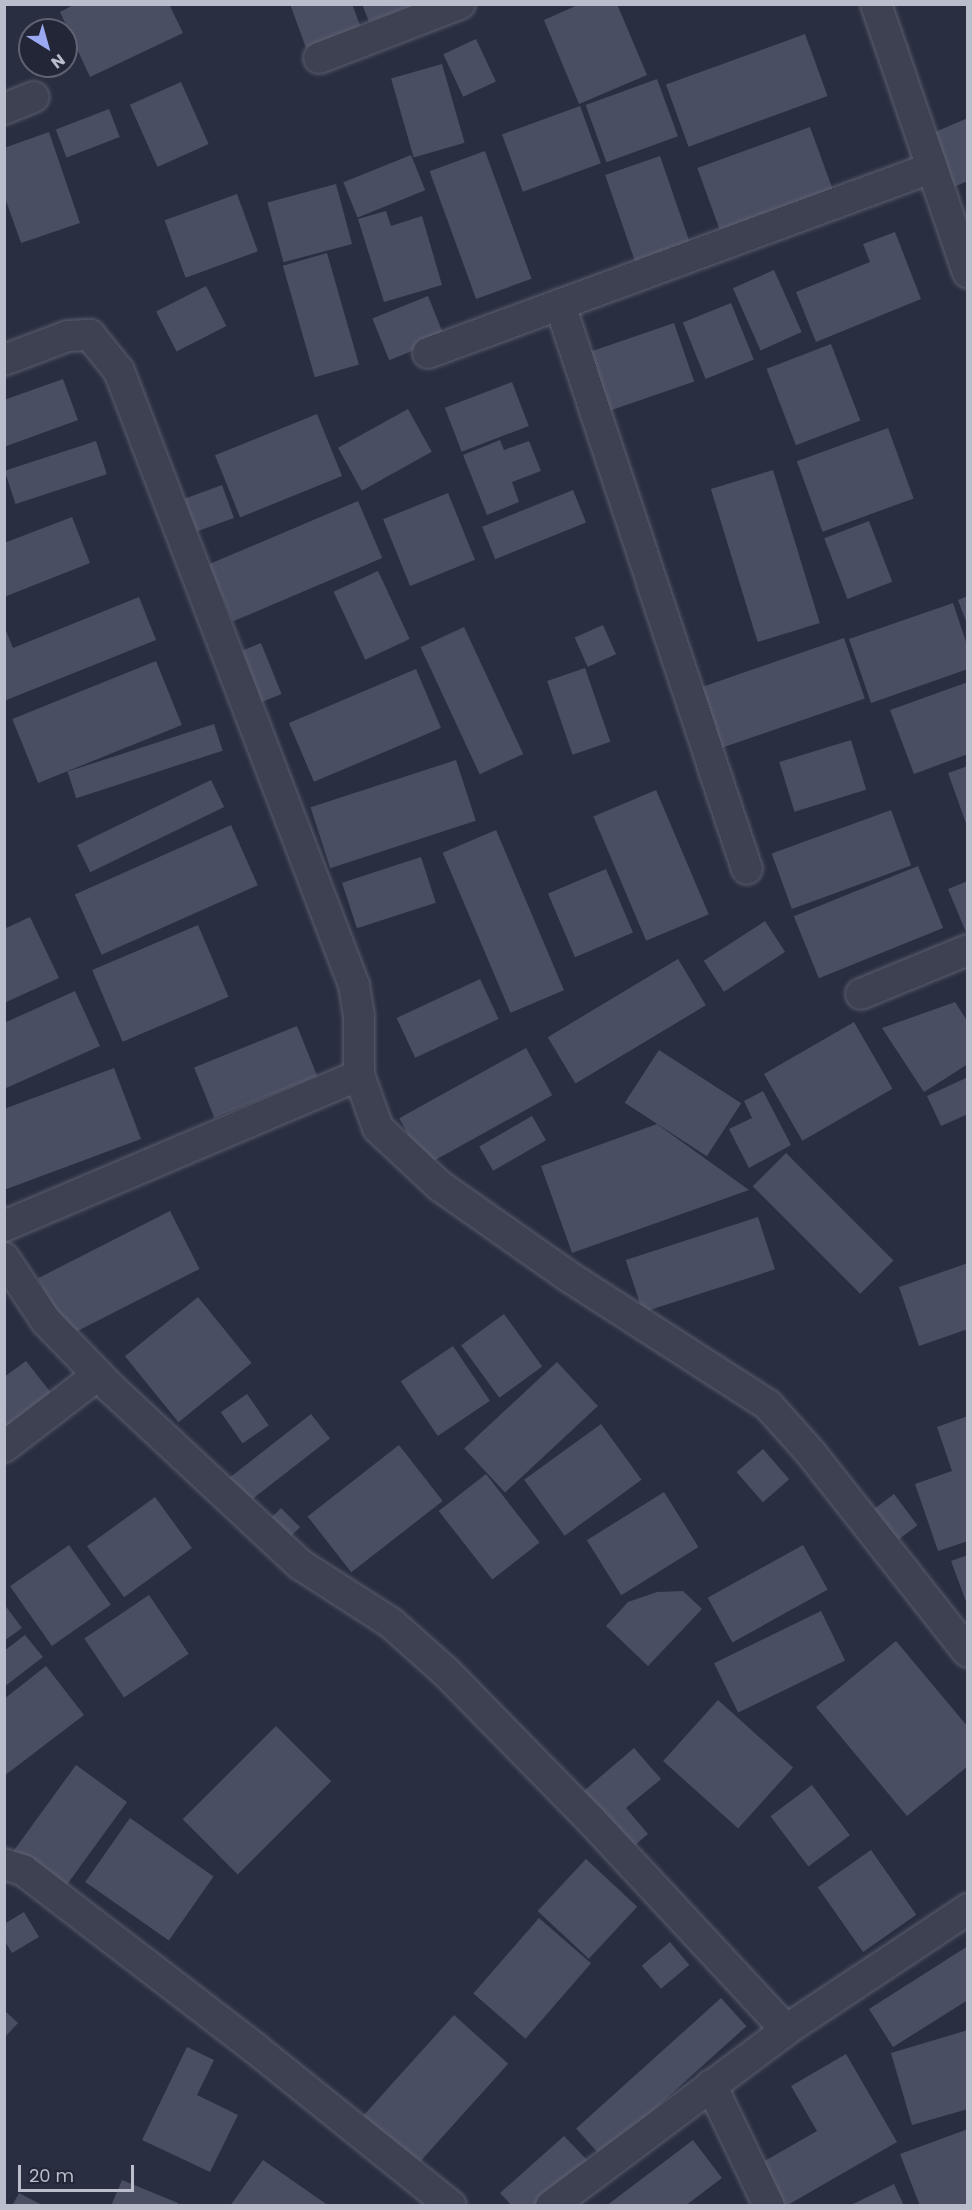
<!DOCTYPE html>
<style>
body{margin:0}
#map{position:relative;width:972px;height:2210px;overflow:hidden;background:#292f41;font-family:Poppins,sans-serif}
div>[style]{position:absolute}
.building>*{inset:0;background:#494e63;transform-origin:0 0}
.roads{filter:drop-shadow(0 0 2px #5b5f6f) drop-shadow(0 0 2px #5b5f6f)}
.street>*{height:30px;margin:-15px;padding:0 15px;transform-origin:15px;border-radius:15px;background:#3d4151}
span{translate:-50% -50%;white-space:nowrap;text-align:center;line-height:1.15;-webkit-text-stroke:4.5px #222637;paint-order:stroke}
.frame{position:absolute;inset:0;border:6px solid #babdcb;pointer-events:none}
.north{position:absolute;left:18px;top:18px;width:60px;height:60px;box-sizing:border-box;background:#222637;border:2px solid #5f6272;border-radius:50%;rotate:143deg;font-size:16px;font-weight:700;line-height:24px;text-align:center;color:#babdcb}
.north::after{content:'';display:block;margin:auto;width:21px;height:27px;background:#9aa9f1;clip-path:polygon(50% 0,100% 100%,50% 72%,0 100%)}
.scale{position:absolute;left:18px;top:2165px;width:116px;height:27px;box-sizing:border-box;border:3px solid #babdcb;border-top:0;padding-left:8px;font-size:18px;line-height:21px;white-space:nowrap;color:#babdcb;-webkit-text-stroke:4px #222637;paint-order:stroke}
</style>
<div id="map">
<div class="building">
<div style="clip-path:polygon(75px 4px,169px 4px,183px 33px,90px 77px,60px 12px)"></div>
<div style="clip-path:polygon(290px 4px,352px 4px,361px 28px,306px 48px)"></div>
<div style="clip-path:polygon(362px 4px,413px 4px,413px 5px,369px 22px)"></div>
<div style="clip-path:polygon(580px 4px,617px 4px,647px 75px,579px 104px,544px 20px)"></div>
<div style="left:805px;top:34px;width:66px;height:148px;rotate:70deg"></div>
<div style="left:476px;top:39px;width:47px;height:36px;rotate:65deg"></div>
<div style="left:442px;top:64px;width:82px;height:53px;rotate:74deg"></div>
<div style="left:657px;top:79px;width:61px;height:76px;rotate:70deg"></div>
<div style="left:181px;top:82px;width:68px;height:56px;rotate:66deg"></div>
<div style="left:580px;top:106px;width:61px;height:83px;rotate:70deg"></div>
<div style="left:109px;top:109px;width:30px;height:57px;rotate:69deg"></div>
<div style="clip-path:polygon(968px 118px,968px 181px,951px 188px,928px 135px)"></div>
<div style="left:810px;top:127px;width:70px;height:120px;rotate:70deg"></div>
<div style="clip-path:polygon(49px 132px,80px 223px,21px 243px,4px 195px,4px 148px)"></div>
<div style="left:485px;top:151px;width:136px;height:59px;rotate:70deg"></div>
<div style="left:411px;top:155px;width:38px;height:73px;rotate:68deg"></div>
<div style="left:660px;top:156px;width:96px;height:58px;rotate:71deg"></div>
<div style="left:336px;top:184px;width:62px;height:71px;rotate:75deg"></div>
<div style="left:237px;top:194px;width:61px;height:77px;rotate:70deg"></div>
<div style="clip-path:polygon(386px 211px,391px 226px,422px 216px,442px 285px,384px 302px,358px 219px)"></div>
<div style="clip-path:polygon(895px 232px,921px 299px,816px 342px,796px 292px,870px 262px,863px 244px)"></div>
<div style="left:327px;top:253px;width:116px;height:46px;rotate:74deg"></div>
<div style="left:774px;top:270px;width:68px;height:45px;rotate:66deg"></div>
<div style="left:206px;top:286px;width:45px;height:56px;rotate:63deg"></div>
<div style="left:428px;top:296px;width:45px;height:60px;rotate:68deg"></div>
<div style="left:731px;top:303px;width:61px;height:52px;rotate:68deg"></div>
<div style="left:674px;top:323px;width:62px;height:94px;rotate:71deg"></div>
<div style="left:831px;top:344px;width:82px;height:69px;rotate:69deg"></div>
<div style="clip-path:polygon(63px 379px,78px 420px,4px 447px,4px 400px)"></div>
<div style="left:512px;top:382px;width:47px;height:72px;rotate:69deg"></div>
<div style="left:408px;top:409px;width:49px;height:80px;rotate:61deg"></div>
<div style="left:317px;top:414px;width:67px;height:110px;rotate:68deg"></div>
<div style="left:888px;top:428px;width:75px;height:97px;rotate:70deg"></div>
<div style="clip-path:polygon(500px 440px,504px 450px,529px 441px,541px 471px,512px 482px,519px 502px,487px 515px,463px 455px)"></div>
<div style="left:96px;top:441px;width:35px;height:96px;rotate:72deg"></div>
<div style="left:773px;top:470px;width:160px;height:65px;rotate:73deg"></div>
<div style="left:222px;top:485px;width:35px;height:40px;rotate:70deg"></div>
<div style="left:573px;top:490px;width:35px;height:98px;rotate:68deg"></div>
<div style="left:448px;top:493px;width:72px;height:70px;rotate:68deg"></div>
<div style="left:358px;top:501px;width:62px;height:162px;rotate:67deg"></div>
<div style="clip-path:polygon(72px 517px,90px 563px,4px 597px,4px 543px)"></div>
<div style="left:869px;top:521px;width:65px;height:48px;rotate:69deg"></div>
<div style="left:378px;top:571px;width:75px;height:49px;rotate:65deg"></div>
<div style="clip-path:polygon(968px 596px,968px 624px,967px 624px,958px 600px)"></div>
<div style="clip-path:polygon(139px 597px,156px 640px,4px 701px,4px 626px,13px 648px)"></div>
<div style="clip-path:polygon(953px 603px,968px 648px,968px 669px,871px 703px,849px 639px)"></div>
<div style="left:603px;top:625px;width:32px;height:31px;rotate:66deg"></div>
<div style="left:464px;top:627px;width:140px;height:48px;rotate:65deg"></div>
<div style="left:844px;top:638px;width:64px;height:154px;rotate:71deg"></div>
<div style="left:261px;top:643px;width:55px;height:26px;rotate:68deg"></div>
<div style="left:156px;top:661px;width:69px;height:155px;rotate:68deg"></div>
<div style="left:585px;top:668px;width:78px;height:40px;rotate:71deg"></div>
<div style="left:416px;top:669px;width:64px;height:138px;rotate:67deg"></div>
<div style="clip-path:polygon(968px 682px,968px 754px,914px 774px,890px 710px)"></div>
<div style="left:214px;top:724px;width:28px;height:154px;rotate:72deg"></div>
<div style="left:851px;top:740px;width:52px;height:75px;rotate:73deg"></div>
<div style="left:456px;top:760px;width:64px;height:153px;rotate:72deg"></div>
<div style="clip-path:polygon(968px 766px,968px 826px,967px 826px,948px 773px)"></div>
<div style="left:211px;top:780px;width:30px;height:149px;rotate:64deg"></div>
<div style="left:656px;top:790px;width:135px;height:68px;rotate:67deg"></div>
<div style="left:891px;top:810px;width:59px;height:127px;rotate:70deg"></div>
<div style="left:231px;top:825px;width:66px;height:171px;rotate:66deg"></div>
<div style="left:496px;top:830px;width:174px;height:58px;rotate:67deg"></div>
<div style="left:421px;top:857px;width:48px;height:83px;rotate:72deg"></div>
<div style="left:918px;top:866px;width:67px;height:134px;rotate:68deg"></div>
<div style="left:606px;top:869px;width:69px;height:63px;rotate:67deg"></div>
<div style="clip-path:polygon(968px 881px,968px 937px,948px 889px)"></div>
<div style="clip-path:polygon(30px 917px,59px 978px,4px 1003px,4px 929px)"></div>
<div style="left:765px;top:921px;width:37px;height:73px;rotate:57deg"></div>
<div style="left:198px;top:925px;width:78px;height:115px;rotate:67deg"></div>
<div style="left:678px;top:959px;width:54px;height:152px;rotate:59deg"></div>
<div style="left:480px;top:979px;width:44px;height:92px;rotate:65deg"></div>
<div style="clip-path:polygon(75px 991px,100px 1046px,4px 1089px,4px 1023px)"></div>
<div style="clip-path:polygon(955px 1002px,968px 1022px,968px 1064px,924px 1092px,882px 1028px)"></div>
<div style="left:854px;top:1022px;width:77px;height:104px;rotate:60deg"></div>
<div style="left:297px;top:1026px;width:54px;height:111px;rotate:68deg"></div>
<div style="left:526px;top:1048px;width:54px;height:145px;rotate:61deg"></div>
<div style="left:659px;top:1050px;width:98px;height:63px;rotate:33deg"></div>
<div style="clip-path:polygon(114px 1068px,141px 1139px,4px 1190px,4px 1109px)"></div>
<div style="clip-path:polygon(968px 1077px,968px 1114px,941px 1126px,927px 1096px)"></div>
<div style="clip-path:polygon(763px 1091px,791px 1145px,749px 1168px,729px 1129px,752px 1118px,744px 1101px)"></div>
<div style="left:532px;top:1116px;width:28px;height:61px;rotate:60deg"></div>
<div style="clip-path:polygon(657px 1124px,749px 1190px,572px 1253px,541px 1166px)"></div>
<div style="left:786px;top:1153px;width:152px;height:47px;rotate:45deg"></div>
<div style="left:170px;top:1211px;width:65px;height:148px;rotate:63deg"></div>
<div style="left:758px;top:1217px;width:55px;height:139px;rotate:72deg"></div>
<div style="clip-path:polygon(968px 1263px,968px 1329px,919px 1346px,899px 1287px)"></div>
<div style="left:198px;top:1297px;width:85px;height:94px;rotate:51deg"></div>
<div style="left:504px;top:1314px;width:65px;height:53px;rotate:54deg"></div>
<div style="left:453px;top:1346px;width:66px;height:63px;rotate:56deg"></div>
<div style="clip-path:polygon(26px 1361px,67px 1413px,4px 1462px,4px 1377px)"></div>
<div style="left:557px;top:1362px;width:60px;height:127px;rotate:47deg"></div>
<div style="left:247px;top:1394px;width:38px;height:32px;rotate:55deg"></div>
<div style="left:311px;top:1414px;width:31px;height:108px;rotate:52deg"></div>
<div style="clip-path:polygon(968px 1416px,968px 1541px,938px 1551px,915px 1484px,952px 1471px,937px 1427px)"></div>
<div style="left:601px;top:1424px;width:69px;height:95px;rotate:54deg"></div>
<div style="left:399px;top:1445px;width:71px;height:116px;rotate:52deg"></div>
<div style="left:763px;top:1449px;width:40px;height:35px;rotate:49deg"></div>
<div style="left:486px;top:1474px;width:87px;height:60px;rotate:52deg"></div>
<div style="left:664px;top:1492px;width:65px;height:91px;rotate:58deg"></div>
<div style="left:894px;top:1494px;width:39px;height:32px;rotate:53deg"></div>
<div style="left:155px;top:1497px;width:63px;height:84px;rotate:54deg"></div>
<div style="left:281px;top:1508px;width:27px;height:25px;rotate:45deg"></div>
<div style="left:69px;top:1545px;width:73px;height:72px;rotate:55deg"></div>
<div style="left:803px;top:1545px;width:51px;height:109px;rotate:61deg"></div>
<div style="clip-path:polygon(968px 1555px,968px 1604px,967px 1604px,951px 1561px)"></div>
<div style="clip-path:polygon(683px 1591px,702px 1609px,648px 1666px,606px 1626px,628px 1602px,657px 1592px)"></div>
<div style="left:149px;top:1595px;width:71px;height:78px;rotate:56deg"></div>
<div style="clip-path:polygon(4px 1604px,22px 1628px,4px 1641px)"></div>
<div style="left:821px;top:1611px;width:55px;height:119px;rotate:64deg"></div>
<div style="clip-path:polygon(25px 1635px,43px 1657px,4px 1687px,4px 1651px)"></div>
<div style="clip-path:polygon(896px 1641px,968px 1727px,968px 1766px,907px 1816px,816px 1707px)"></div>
<div style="clip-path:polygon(46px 1666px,84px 1715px,4px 1776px,4px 1699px)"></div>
<div style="left:718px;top:1700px;width:101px;height:82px;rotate:42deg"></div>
<div style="left:276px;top:1726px;width:78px;height:132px;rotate:45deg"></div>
<div style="clip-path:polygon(634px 1748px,661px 1779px,626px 1808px,648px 1834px,628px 1851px,579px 1795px)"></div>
<div style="left:76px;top:1765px;width:63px;height:110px;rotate:36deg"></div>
<div style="left:812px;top:1785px;width:63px;height:52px;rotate:53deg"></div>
<div style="left:130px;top:1818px;width:102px;height:78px;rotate:35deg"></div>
<div style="left:871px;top:1850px;width:79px;height:65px;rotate:55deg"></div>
<div style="left:586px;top:1859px;width:70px;height:71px;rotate:43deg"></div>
<div style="clip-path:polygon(24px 1912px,39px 1937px,12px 1953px,4px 1940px,4px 1924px)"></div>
<div style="left:539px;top:1918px;width:69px;height:100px;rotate:41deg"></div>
<div style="left:670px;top:1942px;width:30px;height:37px;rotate:50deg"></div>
<div style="clip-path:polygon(968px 1946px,968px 2000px,893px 2047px,869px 2009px)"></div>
<div style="left:721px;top:1998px;width:38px;height:195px;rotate:48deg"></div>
<div style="clip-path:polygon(4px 2010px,18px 2023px,4px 2038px)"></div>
<div style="left:454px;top:2015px;width:73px;height:144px;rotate:42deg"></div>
<div style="clip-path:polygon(968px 2030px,968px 2109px,912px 2125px,891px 2053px)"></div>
<div style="clip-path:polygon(187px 2047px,214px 2060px,197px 2095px,238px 2115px,210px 2172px,142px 2140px)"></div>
<div style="clip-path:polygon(846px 2054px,897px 2142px,786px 2206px,761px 2163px,817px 2131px,791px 2086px)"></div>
<div style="clip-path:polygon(968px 2129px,968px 2206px,920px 2206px,900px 2154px)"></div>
<div style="clip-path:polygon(564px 2136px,588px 2161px,539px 2206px,512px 2206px,500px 2193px)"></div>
<div style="clip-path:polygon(693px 2140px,722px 2178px,685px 2206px,606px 2206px)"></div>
<div style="clip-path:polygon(263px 2160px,329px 2206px,230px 2206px)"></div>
<div style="clip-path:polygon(122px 2180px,178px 2203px,178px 2206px,111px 2206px)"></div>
<div style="clip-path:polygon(894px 2184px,904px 2206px,849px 2206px)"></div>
<div style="clip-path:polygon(19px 2193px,44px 2206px,12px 2206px)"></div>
</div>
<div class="roads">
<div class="street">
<div style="left:876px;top:4px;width:284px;rotate:71.1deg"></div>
<div style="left:319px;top:58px;width:151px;rotate:-21deg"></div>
<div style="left:4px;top:109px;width:32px;rotate:-22deg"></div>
<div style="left:560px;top:305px;width:594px;rotate:71.66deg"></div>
<div style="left:428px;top:353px;width:536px;rotate:-20.19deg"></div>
<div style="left:4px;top:360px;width:68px;rotate:-20.6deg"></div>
<div style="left:68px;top:336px;width:22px;rotate:-3deg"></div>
<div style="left:90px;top:335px;width:46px;rotate:51.1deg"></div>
<div style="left:119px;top:371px;width:657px;rotate:69.06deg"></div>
<div style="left:354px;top:985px;width:31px;rotate:81deg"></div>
<div style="left:359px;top:1016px;width:59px;rotate:90deg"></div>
<div style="left:359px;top:1075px;width:56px;rotate:70.3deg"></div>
<div style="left:378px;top:1128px;width:85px;rotate:43.1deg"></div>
<div style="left:440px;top:1186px;width:160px;rotate:35.1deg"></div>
<div style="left:571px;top:1278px;width:234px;rotate:32.8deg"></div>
<div style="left:768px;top:1405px;width:63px;rotate:48.2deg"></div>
<div style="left:810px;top:1452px;width:255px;rotate:51.7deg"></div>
<div style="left:861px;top:994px;width:116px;rotate:-22.4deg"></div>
<div style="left:4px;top:1226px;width:386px;rotate:-23deg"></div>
<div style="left:4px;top:1258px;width:76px;rotate:56.3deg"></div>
<div style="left:46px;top:1321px;width:95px;rotate:45.9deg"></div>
<div style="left:112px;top:1389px;width:258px;rotate:43deg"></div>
<div style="left:301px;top:1565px;width:107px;rotate:32.8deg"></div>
<div style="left:391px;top:1623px;width:74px;rotate:41.7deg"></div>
<div style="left:446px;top:1672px;width:209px;rotate:45.6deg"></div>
<div style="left:592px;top:1821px;width:285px;rotate:47.1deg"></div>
<div style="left:4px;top:1447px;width:118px;rotate:-37.5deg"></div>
<div style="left:4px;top:1864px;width:20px;rotate:18deg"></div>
<div style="left:23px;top:1870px;width:294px;rotate:37.5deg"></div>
<div style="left:256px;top:2049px;width:250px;rotate:38.8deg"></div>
<div style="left:711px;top:2085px;width:134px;rotate:64.4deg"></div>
<div style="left:551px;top:2206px;width:294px;rotate:-36.8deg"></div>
<div style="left:786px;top:2030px;width:219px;rotate:-33.6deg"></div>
</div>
</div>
<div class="frame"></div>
<div class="north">N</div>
<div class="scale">20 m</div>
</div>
